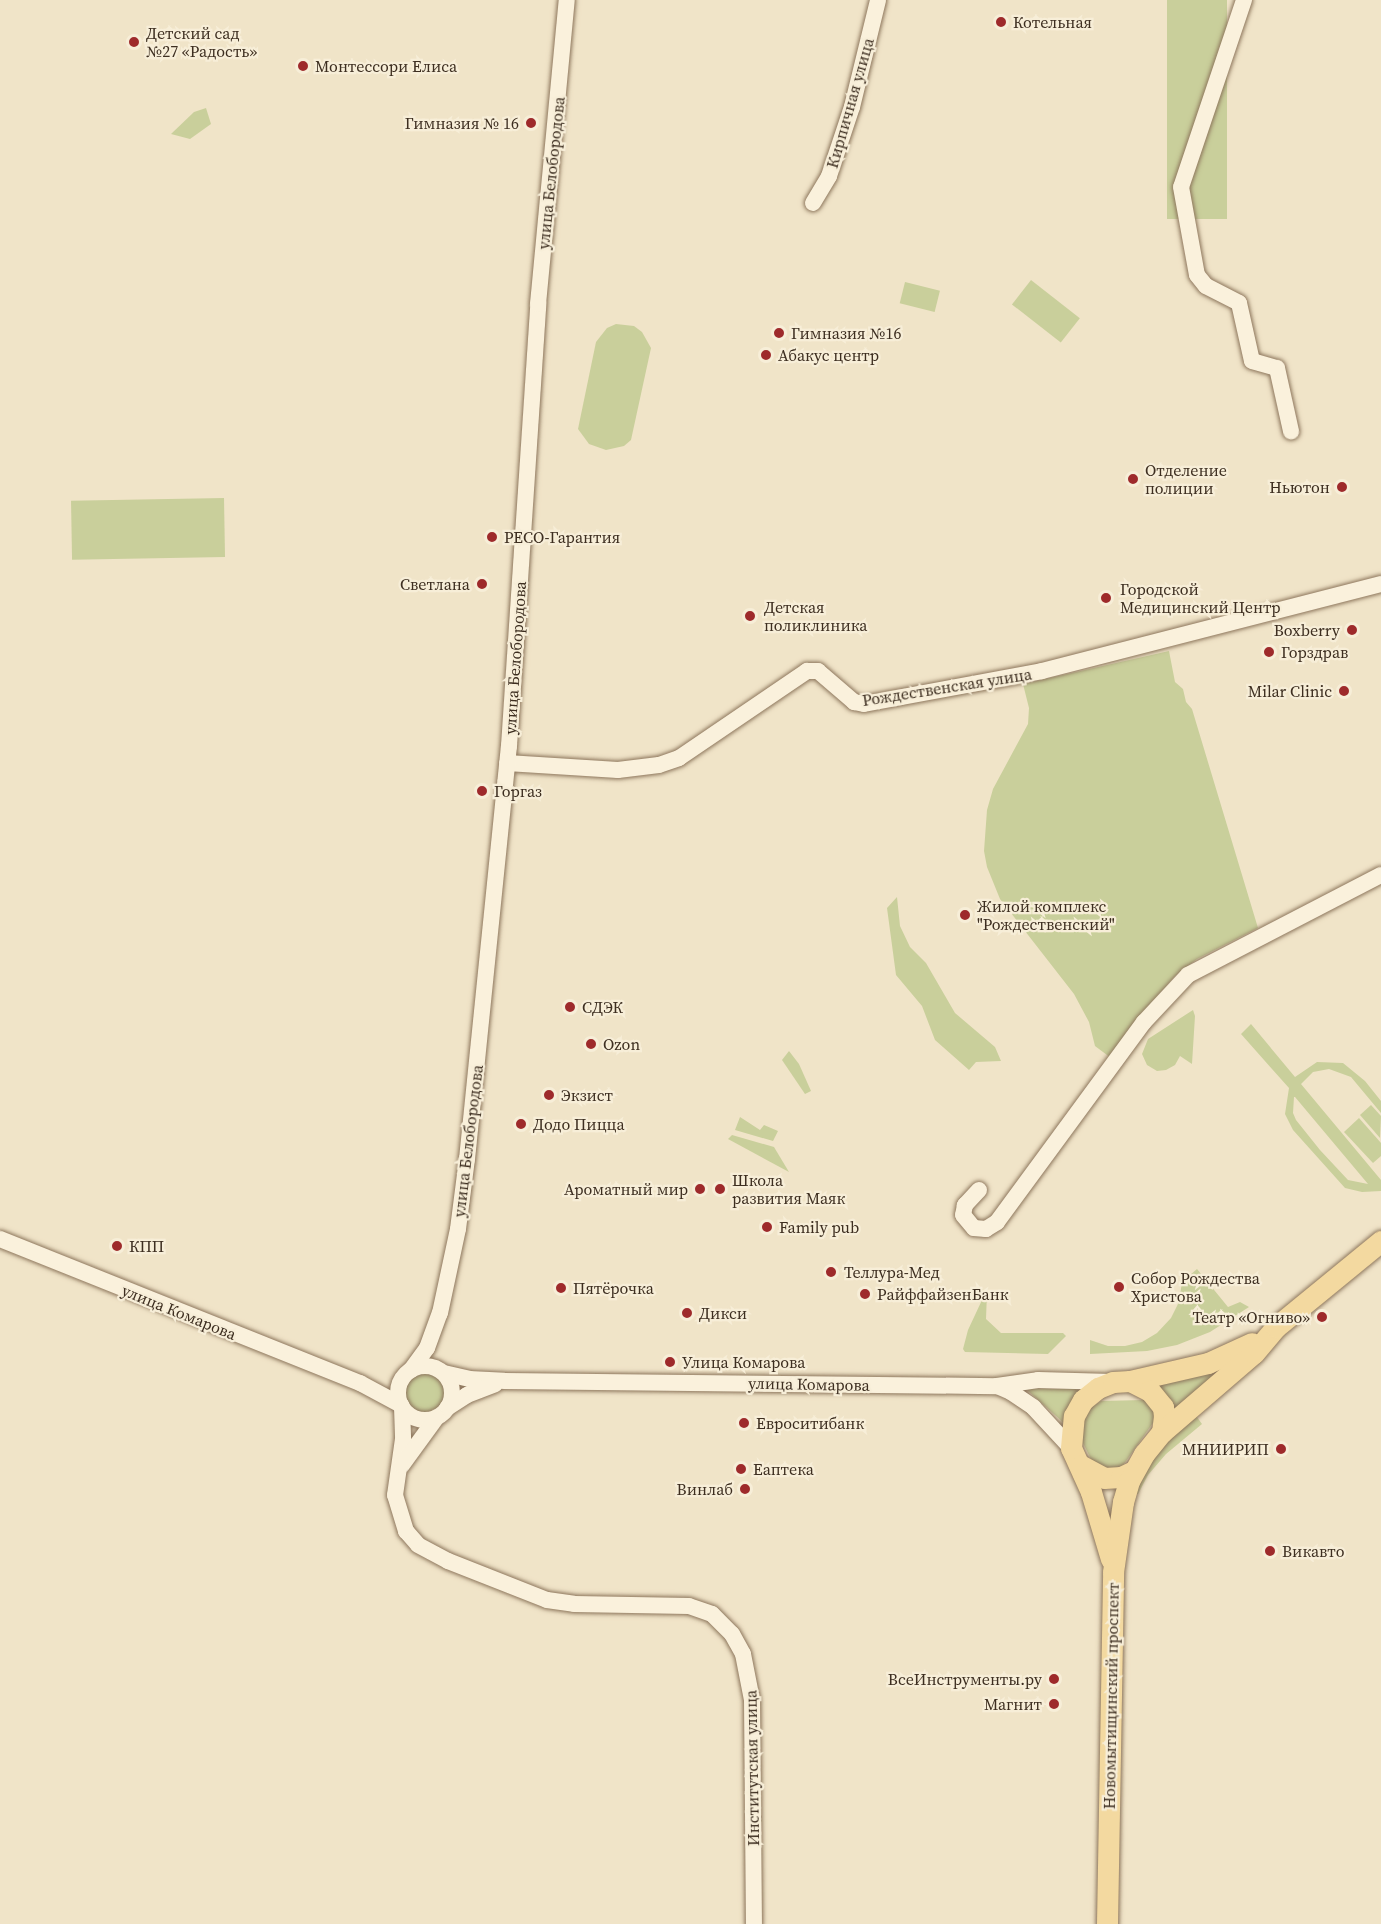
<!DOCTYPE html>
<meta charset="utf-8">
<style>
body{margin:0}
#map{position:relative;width:1381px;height:1924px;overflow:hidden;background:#f0e4c8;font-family:"Source Serif 4",serif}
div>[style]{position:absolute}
.green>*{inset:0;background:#c9cf9b;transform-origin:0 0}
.round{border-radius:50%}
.roads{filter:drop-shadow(0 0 2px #8d765c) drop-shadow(0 0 2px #8d765c)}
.minor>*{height:16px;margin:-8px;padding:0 8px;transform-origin:8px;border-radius:8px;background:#faf1dc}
.minor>.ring{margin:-8px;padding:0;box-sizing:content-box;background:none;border:16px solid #faf1dc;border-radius:50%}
.major>*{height:21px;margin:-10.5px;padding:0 10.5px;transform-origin:10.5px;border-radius:10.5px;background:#f3d9a0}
.dots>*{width:16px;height:16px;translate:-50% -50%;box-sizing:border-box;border:3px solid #f7eed8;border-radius:50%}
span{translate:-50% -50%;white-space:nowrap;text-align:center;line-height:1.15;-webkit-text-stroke:4.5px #f7eed8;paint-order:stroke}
.poi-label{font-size:16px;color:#3d2e20}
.left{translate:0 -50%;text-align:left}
.right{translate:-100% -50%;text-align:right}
.street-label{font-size:16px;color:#3d2e20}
</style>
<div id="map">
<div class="green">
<div style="left:1167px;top:0;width:60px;height:219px"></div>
<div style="clip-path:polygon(206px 108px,211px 124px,190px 139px,171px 134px,194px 112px)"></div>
<div style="left:1031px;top:280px;width:62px;height:31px;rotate:38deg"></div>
<div style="left:905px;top:282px;width:36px;height:22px;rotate:14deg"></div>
<div style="clip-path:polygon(616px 324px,634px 326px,642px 332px,651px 348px,631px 440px,624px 446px,606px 450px,589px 444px,578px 429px,596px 342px,607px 328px)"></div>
<div style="left:224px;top:498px;width:59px;height:153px;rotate:89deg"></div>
<div style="clip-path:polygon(1169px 651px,1175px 682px,1183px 689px,1186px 702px,1192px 709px,1258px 928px,1197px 959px,1175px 976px,1141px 1015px,1111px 1058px,1095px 1046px,1089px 1022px,1074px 994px,1000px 899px,987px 867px,984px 851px,987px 810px,993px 789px,1028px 724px,1029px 708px,1023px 684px)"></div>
<div style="clip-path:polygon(897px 897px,900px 926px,910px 947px,926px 963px,955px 1013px,995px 1047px,1001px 1061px,976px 1062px,969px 1070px,935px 1040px,922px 1006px,896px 975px,887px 908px)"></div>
<div style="clip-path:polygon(1193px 1010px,1195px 1016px,1192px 1064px,1180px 1056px,1175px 1065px,1166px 1070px,1157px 1071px,1147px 1065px,1142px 1054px,1148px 1039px)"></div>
<div style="clip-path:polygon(evenodd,1251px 1024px,1295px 1077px,1317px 1062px,1343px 1063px,1365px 1081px,1381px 1101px,1381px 1113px,1351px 1077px,1329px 1069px,1313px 1072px,1301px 1084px,1381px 1180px,1381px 1191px,1362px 1192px,1345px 1188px,1293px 1130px,1285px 1114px,1289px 1088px,1241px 1034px,1251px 1024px,1294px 1097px,1295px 1097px,1368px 1184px,1348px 1180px,1320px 1150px,1296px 1120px,1293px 1113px,1294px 1097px)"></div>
<div style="clip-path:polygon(789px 1051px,799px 1064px,811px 1091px,805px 1094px,782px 1060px)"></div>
<div style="clip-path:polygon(1371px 1105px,1381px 1116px,1380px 1138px,1360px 1115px)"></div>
<div style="clip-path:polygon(740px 1117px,760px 1130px,764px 1125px,778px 1131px,773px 1141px,735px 1130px)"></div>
<div style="clip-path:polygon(1359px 1118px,1381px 1143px,1381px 1156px,1373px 1163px,1344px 1132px)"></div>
<div style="clip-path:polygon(732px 1135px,774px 1147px,789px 1172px,728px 1139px)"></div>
<div style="clip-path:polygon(1197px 1269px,1228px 1307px,1240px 1302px,1249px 1307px,1210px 1332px,1177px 1345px,1147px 1351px,1090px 1354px,1090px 1340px,1108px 1346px,1125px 1346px,1142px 1342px,1157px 1333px,1171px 1318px,1179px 1302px,1182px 1282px)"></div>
<div style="clip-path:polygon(979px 1288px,987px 1292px,986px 1319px,1001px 1333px,1063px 1333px,1066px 1336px,1048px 1354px,965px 1352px,963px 1349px,968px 1330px,982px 1300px)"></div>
<div style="clip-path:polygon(1234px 1359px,1170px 1416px,1153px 1387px,1195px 1375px)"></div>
<div class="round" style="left:405px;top:1372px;width:40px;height:40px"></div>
<div style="clip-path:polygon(1025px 1388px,1056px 1389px,1085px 1389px,1065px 1424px)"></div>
<div style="clip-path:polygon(1144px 1400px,1155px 1408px,1155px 1420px,1119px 1471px,1096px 1469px,1081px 1439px,1080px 1430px,1086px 1411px,1101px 1401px)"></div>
<div style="clip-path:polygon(1194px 1413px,1202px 1424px,1166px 1454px,1148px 1475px,1138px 1494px,1135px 1494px,1144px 1472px,1160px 1449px)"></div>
</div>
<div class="roads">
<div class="minor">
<div style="left:1244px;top:0;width:197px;rotate:108.6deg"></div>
<div style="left:1181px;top:187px;width:89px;rotate:79.7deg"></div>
<div style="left:1197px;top:275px;width:14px;rotate:51deg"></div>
<div style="left:1206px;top:286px;width:37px;rotate:27deg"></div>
<div style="left:1239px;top:303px;width:59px;rotate:77.4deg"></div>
<div style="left:1252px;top:361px;width:26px;rotate:16deg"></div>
<div style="left:1277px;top:368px;width:65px;rotate:77.5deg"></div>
<div style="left:813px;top:203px;width:31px;rotate:-59deg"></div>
<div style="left:829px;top:176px;width:73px;rotate:-71.6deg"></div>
<div style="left:852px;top:107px;width:110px;rotate:-76.3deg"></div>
<div style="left:507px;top:763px;width:111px;rotate:3.6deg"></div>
<div style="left:618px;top:770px;width:41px;rotate:-7deg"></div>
<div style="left:659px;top:765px;width:21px;rotate:-19deg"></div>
<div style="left:679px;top:758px;width:155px;rotate:-34.2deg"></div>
<div style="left:807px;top:671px;width:11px"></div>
<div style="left:818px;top:671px;width:48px;rotate:40.7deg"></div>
<div style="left:854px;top:702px;width:10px;rotate:11deg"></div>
<div style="left:864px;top:704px;width:181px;rotate:-10.5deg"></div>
<div style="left:1042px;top:671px;width:350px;rotate:-14.4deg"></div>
<div style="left:979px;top:1190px;width:21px;rotate:133deg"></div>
<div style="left:965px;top:1205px;width:10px;rotate:101deg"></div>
<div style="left:963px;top:1215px;width:17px;rotate:50deg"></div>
<div style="left:974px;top:1228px;width:12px;rotate:5deg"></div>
<div style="left:986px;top:1229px;width:13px;rotate:-32deg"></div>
<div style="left:997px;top:1222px;width:248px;rotate:-53.7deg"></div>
<div style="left:1144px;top:1022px;width:64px;rotate:-46.9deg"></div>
<div style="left:1188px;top:975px;width:217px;rotate:-27.4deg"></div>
<div style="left:0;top:1239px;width:388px;rotate:21.8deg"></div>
<div style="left:360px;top:1383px;width:47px;rotate:28.2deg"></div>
<div class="ring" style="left:398px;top:1366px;width:38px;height:38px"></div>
<div style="left:411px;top:1370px;width:27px;rotate:-54deg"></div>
<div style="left:427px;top:1348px;width:37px;rotate:-70deg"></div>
<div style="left:440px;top:1313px;width:86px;rotate:-77.9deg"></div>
<div style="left:458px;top:1229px;width:71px;rotate:-82.7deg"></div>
<div style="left:467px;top:1159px;width:415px;rotate:-84.2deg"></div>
<div style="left:509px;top:746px;width:443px;rotate:-86.2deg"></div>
<div style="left:538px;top:304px;width:305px;rotate:-84.6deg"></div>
<div style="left:444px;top:1373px;width:26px;rotate:13deg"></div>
<div style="left:469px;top:1379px;width:35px;rotate:3deg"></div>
<div style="left:504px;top:1381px;width:493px;rotate:0.6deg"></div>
<div style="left:997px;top:1386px;width:41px;rotate:-8.3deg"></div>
<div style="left:1038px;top:1380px;width:74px;rotate:1.5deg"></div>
<div style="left:997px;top:1386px;width:15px;rotate:23deg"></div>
<div style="left:1011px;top:1392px;width:27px;rotate:34deg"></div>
<div style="left:1033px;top:1407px;width:56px;rotate:47.2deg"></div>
<div style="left:402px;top:1407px;width:32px;rotate:88deg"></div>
<div style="left:403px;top:1439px;width:57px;rotate:98.1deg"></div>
<div style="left:395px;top:1495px;width:38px;rotate:73deg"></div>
<div style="left:406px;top:1531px;width:18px;rotate:49deg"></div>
<div style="left:418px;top:1545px;width:34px;rotate:28deg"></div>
<div style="left:448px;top:1561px;width:106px;rotate:21.5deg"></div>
<div style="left:547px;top:1600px;width:27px;rotate:8deg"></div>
<div style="left:574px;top:1604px;width:115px;rotate:1deg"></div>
<div style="left:689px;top:1606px;width:24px;rotate:19deg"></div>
<div style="left:712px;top:1614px;width:28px;rotate:45deg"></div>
<div style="left:732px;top:1634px;width:23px;rotate:61deg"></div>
<div style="left:743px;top:1654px;width:47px;rotate:78.9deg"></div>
<div style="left:752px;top:1700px;width:224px;rotate:89.5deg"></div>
<div style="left:447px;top:1408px;width:24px;rotate:-33deg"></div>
<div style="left:467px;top:1395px;width:30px;rotate:-21deg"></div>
<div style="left:402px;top:1465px;width:59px;rotate:-53.9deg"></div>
</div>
<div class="major">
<div style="left:1130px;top:1381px;width:80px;rotate:-13deg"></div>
<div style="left:1208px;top:1363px;width:48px;rotate:-24.4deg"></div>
<div style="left:1080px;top:1465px;width:27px;rotate:28deg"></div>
<div style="left:1104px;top:1478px;width:17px;rotate:-3deg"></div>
<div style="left:1121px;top:1477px;width:14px;rotate:-25deg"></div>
<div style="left:1111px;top:1559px;width:70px;rotate:-106.6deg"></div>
<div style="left:1091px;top:1492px;width:48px;rotate:-114.4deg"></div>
<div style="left:1071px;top:1448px;width:32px;rotate:-85deg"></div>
<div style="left:1074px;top:1416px;width:18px;rotate:-61deg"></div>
<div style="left:1083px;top:1400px;width:19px;rotate:-39deg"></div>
<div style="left:1098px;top:1388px;width:16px;rotate:-22deg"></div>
<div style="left:1113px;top:1382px;width:17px;rotate:-3deg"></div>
<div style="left:1130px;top:1381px;width:22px;rotate:27deg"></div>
<div style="left:1150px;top:1391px;width:21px;rotate:51deg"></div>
<div style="left:1163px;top:1407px;width:9px;rotate:84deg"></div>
<div style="left:1164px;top:1416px;width:16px;rotate:97deg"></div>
<div style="left:1107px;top:1924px;width:352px;rotate:-89deg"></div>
<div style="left:1113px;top:1572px;width:71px;rotate:-81.9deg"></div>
<div style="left:1123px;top:1502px;width:22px;rotate:-74deg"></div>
<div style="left:1129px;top:1481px;width:31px;rotate:-61deg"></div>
<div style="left:1144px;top:1454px;width:28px;rotate:-51deg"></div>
<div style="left:1162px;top:1432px;width:121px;rotate:-40.7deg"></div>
<div style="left:1254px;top:1353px;width:34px;rotate:-50deg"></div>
<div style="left:1276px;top:1327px;width:136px;rotate:-39.3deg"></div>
</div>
</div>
<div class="dots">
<div style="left:1001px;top:22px;background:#9e2a2b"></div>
<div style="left:134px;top:42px;background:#9e2a2b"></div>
<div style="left:303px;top:66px;background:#9e2a2b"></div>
<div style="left:531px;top:123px;background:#9e2a2b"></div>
<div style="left:779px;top:333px;background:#9e2a2b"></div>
<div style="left:766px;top:355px;background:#9e2a2b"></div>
<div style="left:1133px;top:479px;background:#9e2a2b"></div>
<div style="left:1342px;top:487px;background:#9e2a2b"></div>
<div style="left:492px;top:537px;background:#9e2a2b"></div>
<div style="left:482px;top:584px;background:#9e2a2b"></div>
<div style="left:1106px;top:598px;background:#9e2a2b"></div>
<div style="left:750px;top:616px;background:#9e2a2b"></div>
<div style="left:1352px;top:630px;background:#9e2a2b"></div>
<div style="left:1269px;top:652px;background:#9e2a2b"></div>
<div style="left:1344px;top:691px;background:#9e2a2b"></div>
<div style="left:482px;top:791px;background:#9e2a2b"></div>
<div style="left:965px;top:915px;background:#9e2a2b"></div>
<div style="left:570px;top:1007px;background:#9e2a2b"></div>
<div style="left:591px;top:1044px;background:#9e2a2b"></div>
<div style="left:549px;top:1095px;background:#9e2a2b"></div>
<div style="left:521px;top:1124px;background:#9e2a2b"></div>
<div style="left:700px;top:1189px;background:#9e2a2b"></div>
<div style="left:720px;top:1189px;background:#9e2a2b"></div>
<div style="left:767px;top:1227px;background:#9e2a2b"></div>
<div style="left:117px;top:1246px;background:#9e2a2b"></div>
<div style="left:831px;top:1272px;background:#9e2a2b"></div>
<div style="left:1119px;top:1287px;background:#9e2a2b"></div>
<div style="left:561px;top:1288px;background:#9e2a2b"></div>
<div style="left:865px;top:1294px;background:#9e2a2b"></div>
<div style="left:687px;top:1313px;background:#9e2a2b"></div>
<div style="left:1322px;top:1317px;background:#9e2a2b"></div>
<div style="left:670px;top:1362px;background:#9e2a2b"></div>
<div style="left:744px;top:1423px;background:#9e2a2b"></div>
<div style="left:1281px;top:1449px;background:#9e2a2b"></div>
<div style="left:741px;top:1469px;background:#9e2a2b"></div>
<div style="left:745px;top:1489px;background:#9e2a2b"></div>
<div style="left:1270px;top:1551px;background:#9e2a2b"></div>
<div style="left:1054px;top:1679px;background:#9e2a2b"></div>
<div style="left:1054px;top:1704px;background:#9e2a2b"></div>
</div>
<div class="poi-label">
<span class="left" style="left:1013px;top:22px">Котельная</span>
<span class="left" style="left:146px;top:42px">Детский сад<br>№27 «Радость»</span>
<span class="left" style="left:315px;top:66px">Монтессори Елиса</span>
<span class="right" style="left:519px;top:123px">Гимназия № 16</span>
<span class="left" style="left:791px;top:333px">Гимназия №16</span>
<span class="left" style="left:778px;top:355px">Абакус центр</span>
<span class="left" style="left:1145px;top:479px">Отделение<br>полиции</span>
<span class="right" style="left:1330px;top:487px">Ньютон</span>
<span class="left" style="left:504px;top:537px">РЕСО-Гарантия</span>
<span class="right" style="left:470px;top:584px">Светлана</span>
<span class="left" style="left:1120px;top:598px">Городской<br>Медицинский Центр</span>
<span class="left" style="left:764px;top:616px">Детская<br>поликлиника</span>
<span class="right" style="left:1340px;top:630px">Boxberry</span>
<span class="left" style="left:1281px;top:652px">Горздрав</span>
<span class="right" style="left:1332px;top:691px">Milar Clinic</span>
<span class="left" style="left:494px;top:791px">Горгаз</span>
<span class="left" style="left:977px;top:915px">Жилой комплекс<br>"Рождественский"</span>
<span class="left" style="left:582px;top:1007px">СДЭК</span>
<span class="left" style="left:603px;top:1044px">Ozon</span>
<span class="left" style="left:561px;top:1095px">Экзист</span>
<span class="left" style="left:533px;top:1124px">Додо Пицца</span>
<span class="left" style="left:732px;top:1189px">Школа<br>развития Маяк</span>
<span class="right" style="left:688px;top:1189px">Ароматный мир</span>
<span class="left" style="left:779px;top:1227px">Family pub</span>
<span class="left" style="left:129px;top:1246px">КПП</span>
<span class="left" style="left:844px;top:1272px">Теллура-Мед</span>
<span class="left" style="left:1131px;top:1287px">Собор Рождества<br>Христова</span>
<span class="left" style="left:573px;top:1288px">Пятёрочка</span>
<span class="left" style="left:877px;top:1294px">РайффайзенБанк</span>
<span class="left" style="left:699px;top:1313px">Дикси</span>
<span class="right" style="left:1310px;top:1317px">Театр «Огниво»</span>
<span class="left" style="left:682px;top:1362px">Улица Комарова</span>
<span class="left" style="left:756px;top:1423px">Евроситибанк</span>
<span class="right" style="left:1269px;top:1449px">МНИИРИП</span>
<span class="left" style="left:753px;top:1469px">Еаптека</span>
<span class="right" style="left:733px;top:1489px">Винлаб</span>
<span class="left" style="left:1282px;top:1551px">Викавто</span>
<span class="right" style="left:1042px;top:1679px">ВсеИнструменты.ру</span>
<span class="right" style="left:1042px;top:1704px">Магнит</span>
</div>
<div class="street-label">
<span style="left:850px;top:103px;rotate:-74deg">Кирпичная улица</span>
<span style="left:551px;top:173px;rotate:-84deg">улица Белобородова</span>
<span style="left:515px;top:658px;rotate:-86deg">улица Белобородова</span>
<span style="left:947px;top:687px;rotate:-9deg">Рождественская улица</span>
<span style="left:468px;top:1141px;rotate:-83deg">улица Белобородова</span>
<span style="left:179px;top:1312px;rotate:22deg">улица Комарова</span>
<span style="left:809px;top:1384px;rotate:1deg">улица Комарова</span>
<span style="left:1111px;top:1696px;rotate:-89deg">Новомытищинский проспект</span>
<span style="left:752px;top:1768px;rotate:-91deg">Институтская улица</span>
</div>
</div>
